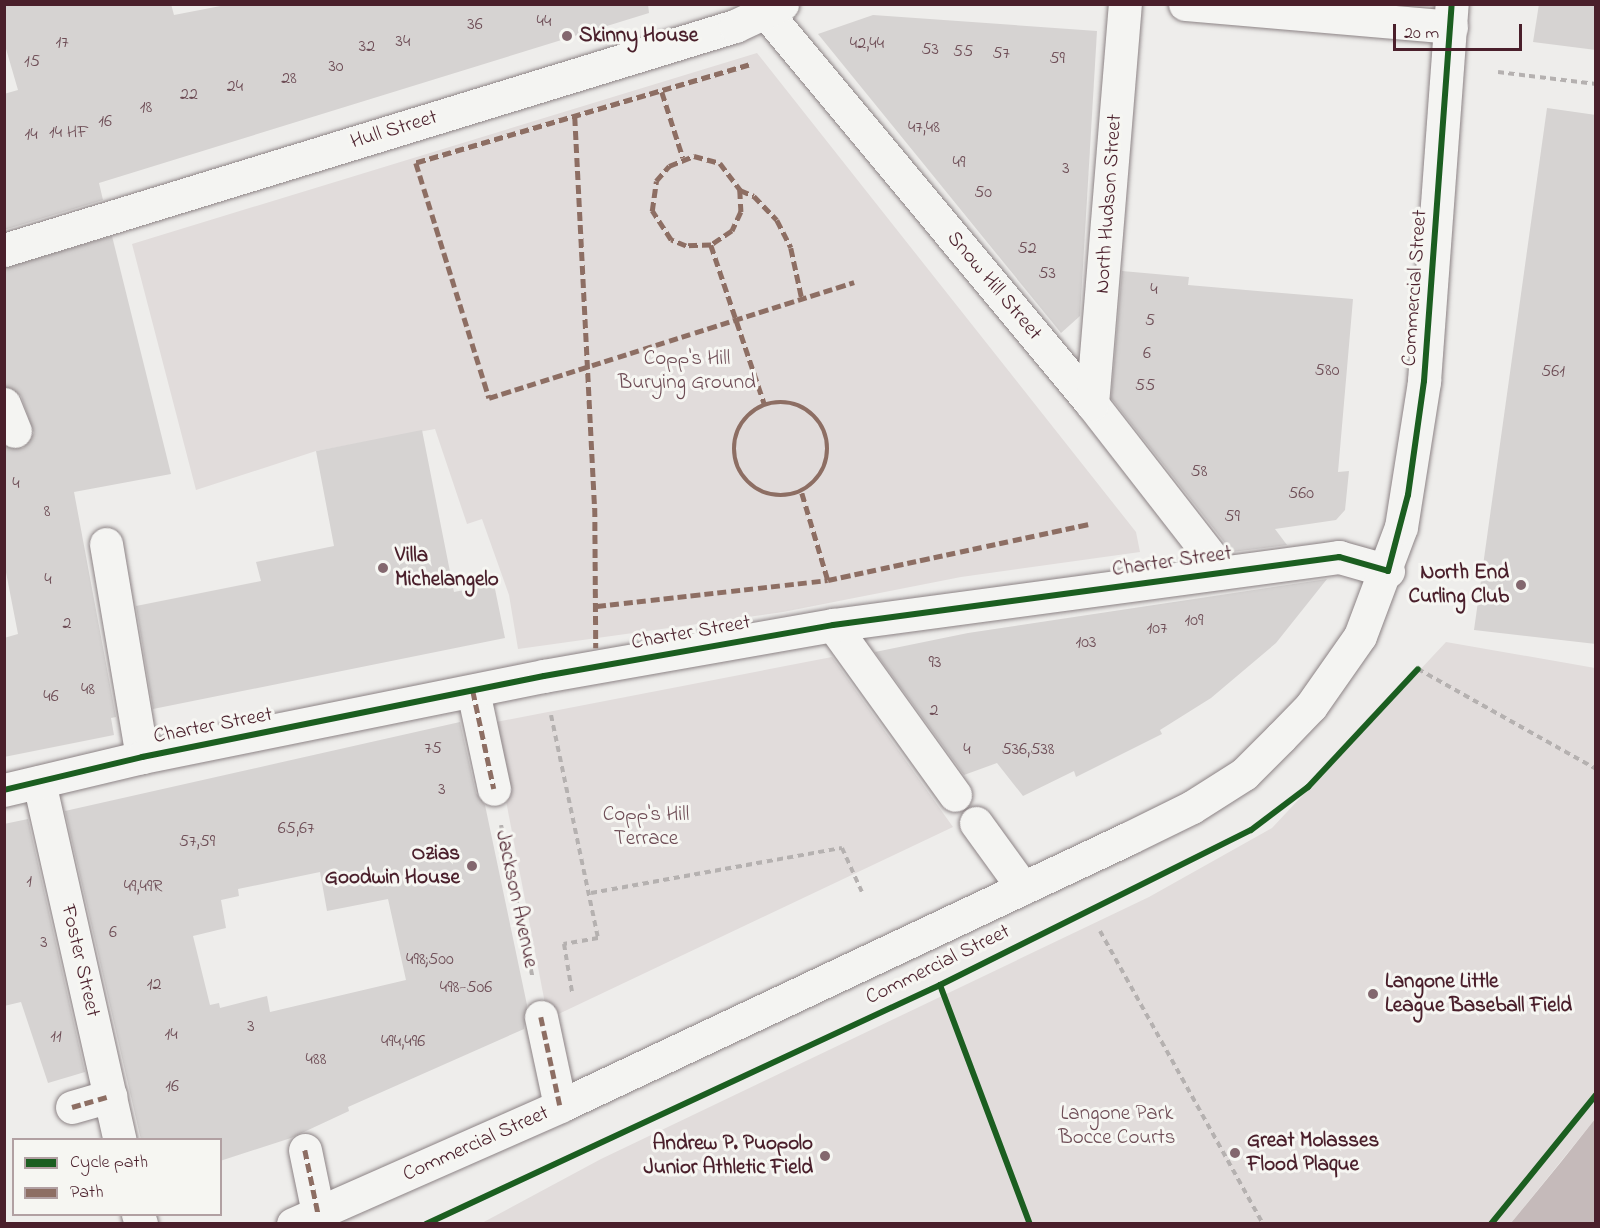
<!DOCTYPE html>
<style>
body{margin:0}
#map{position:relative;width:1600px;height:1228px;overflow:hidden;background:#eeedeb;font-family:"Indie Flower",sans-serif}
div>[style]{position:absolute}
.green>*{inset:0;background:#e1dcdb}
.water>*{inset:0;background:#c5baba}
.building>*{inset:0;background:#d6d3d2}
.path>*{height:4px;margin-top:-2px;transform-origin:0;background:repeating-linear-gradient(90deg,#b5b1b0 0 6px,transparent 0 10.5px)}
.roads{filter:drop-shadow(0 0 2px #8c8385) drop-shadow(0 0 2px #8c8385)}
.street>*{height:33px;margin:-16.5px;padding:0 16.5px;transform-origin:16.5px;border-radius:16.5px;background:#f4f4f2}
.secondary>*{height:33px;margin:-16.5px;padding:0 16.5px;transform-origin:16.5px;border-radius:16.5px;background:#f4f4f2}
.quiet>*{height:4.5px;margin-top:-2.25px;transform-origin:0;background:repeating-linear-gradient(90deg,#8d6e63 0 9px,transparent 0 13.5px)}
.quiet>.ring{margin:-2.25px;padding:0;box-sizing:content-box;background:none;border:4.5px solid #8d6e63;border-radius:50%}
.cycleway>*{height:6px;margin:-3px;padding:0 3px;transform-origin:3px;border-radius:3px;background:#1b5e20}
.dots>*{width:16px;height:16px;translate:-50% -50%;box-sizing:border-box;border:3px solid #f6f6f2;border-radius:50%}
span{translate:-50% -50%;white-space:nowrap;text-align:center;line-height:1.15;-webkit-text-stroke:6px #f6f6f2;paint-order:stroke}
.number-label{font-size:18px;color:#6d4c55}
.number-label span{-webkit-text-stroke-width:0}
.poi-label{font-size:21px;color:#4a1f2b;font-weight:700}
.left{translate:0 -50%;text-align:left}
.right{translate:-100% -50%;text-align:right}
.street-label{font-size:21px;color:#4a1f2b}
.park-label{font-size:21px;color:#6d4b54}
.frame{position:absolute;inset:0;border:6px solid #4a1f2b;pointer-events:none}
.legend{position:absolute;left:12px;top:1138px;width:210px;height:78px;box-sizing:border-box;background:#f6f6f2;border:2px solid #b1a0a2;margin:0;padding:8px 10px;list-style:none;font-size:18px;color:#4a1f2b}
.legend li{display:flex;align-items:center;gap:12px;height:30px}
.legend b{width:30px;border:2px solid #b1a0a2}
.scale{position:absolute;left:1393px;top:24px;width:129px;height:27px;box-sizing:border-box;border:3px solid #4a1f2b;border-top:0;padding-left:8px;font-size:18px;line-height:21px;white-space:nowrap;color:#4a1f2b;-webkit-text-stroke:4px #f6f6f2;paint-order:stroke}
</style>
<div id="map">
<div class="green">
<div style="clip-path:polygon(757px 53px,1136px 532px,1140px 552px,961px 577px,783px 612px,518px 649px,509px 595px,482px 519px,467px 524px,435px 429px,316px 451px,196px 490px,132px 244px)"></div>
<div style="clip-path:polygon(1446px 642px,1595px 668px,1595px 1119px,1511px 1223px,480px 1224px,601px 1159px,1149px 897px,1272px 828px)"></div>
<div style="clip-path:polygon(832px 657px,953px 827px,548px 1019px,491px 723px)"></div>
</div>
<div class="water">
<div style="clip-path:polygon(1595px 1119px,1595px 1223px,1511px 1223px,1561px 1162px)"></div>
</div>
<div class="building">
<div style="clip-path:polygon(4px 4px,171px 4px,174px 15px,231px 4px,648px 4px,649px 13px,99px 183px,103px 200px,4px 230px,4px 94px,18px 90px,4px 42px)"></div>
<div style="clip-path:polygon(1539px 4px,1596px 4px,1596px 50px,1533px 42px)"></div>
<div style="clip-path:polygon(873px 15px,1097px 31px,1080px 316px,1061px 333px,818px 34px)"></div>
<div style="clip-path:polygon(1547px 108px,1596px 115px,1596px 644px,1474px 630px)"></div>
<div style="clip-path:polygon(112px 236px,171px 474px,74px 492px,116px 717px,111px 718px,114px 735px,4px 757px,4px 638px,18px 634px,4px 562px,4px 446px,23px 448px,34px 433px,21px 396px,4px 386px,4px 268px)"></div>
<div style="clip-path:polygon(1122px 271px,1189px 277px,1188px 285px,1353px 299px,1338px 472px,1349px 471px,1345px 510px,1336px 520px,1275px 529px,1287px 545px,1232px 552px,1111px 398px)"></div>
<div style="clip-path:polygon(422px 430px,454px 592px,494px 584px,505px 638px,153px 709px,136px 606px,261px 581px,256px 562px,334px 546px,316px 451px)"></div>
<div style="clip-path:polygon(1327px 579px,1276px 643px,1211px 698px,1160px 730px,1162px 734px,1076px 777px,1074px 771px,1023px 796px,997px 763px,964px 775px,875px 652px,968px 633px)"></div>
<div style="clip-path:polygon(evenodd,460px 722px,476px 793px,485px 805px,527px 1005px,524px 1029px,348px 1107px,349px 1111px,291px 1138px,220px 1161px,220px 1140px,141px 1140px,65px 811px,460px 722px,320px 872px,327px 911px,388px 899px,406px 980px,270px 1012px,267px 996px,220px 1008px,219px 1003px,210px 1005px,193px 936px,226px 928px,221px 900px,239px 896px,238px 889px,320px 872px)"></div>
<div style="clip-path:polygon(28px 819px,85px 1072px,48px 1083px,21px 1002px,4px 1006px,4px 824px)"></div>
</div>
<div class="path">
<div style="left:1498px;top:72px;width:99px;rotate:7deg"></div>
<div style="left:1418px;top:669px;width:204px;rotate:29.3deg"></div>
<div style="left:551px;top:715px;width:228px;rotate:78.1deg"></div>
<div style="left:598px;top:938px;width:35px;rotate:170deg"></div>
<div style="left:564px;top:944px;width:49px;rotate:80.5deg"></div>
<div style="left:501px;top:825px;width:157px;rotate:78.3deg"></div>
<div style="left:591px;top:893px;width:255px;rotate:-10.2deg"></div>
<div style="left:842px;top:848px;width:48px;rotate:65.6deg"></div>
<div style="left:1100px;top:931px;width:335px;rotate:60.9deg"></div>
<div style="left:940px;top:985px;width:255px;rotate:69.4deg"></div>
<div style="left:1491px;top:1224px;width:166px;rotate:-50.9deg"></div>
</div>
<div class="roads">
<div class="street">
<div style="left:759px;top:4px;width:520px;rotate:50.22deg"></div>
<div style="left:1092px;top:404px;width:213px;rotate:52.1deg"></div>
<div style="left:1185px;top:4px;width:267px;rotate:4.9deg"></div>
<div style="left:4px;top:250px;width:765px;rotate:-17.04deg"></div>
<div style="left:735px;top:26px;width:52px;rotate:-25.1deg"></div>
<div style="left:4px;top:404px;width:29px;rotate:68deg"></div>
<div style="left:1092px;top:404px;width:401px;rotate:-85.3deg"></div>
<div style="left:106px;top:544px;width:216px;rotate:80.4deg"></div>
<div style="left:833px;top:625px;width:209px;rotate:54.3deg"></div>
<div style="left:473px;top:691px;width:100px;rotate:77.9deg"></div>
<div style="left:39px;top:782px;width:367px;rotate:77.3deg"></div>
<div style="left:4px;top:790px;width:142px;rotate:-13.4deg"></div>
<div style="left:142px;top:757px;width:410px;rotate:-11.4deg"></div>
<div style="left:544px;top:676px;width:293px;rotate:-10deg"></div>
<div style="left:833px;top:625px;width:511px;rotate:-7.65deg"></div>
<div style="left:1339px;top:557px;width:51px;rotate:15.9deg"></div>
<div style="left:976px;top:823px;width:80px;rotate:54.1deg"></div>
<div style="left:541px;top:1017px;width:91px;rotate:77.9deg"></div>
<div style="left:72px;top:1107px;width:40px;rotate:-16deg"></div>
<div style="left:305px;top:1150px;width:64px;rotate:78.3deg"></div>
<div style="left:138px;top:1214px;width:10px;rotate:73deg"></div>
</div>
<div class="secondary">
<div style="left:293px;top:1224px;width:292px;rotate:-23.8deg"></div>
<div style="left:560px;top:1106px;width:629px;rotate:-25.22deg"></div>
<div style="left:1129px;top:838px;width:70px;rotate:-26.2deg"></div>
<div style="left:1192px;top:807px;width:62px;rotate:-32.4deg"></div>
<div style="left:1244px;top:774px;width:52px;rotate:-45deg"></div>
<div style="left:1281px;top:737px;width:43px;rotate:-45.9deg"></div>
<div style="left:1311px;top:706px;width:85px;rotate:-55deg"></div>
<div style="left:1360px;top:636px;width:116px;rotate:-69.4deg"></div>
<div style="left:1401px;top:527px;width:148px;rotate:-81deg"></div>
<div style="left:1424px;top:381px;width:378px;rotate:-85.8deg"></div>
</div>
</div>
<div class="quiet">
<div style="left:749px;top:65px;width:347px;rotate:163.6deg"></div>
<div style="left:416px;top:163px;width:246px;rotate:72.7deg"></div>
<div style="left:489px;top:398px;width:383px;rotate:-17.6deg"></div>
<div style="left:662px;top:92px;width:69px;rotate:72.3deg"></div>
<div style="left:575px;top:117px;width:392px;rotate:87.1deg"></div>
<div style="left:595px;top:508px;width:140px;rotate:89.6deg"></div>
<div style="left:740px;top:190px;width:22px;rotate:87deg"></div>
<div style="left:741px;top:212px;width:21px;rotate:115deg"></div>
<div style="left:732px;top:231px;width:25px;rotate:146deg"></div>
<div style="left:711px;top:245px;width:25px;rotate:178deg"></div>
<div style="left:686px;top:246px;width:16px;rotate:-158deg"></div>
<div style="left:671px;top:240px;width:35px;rotate:-123deg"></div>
<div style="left:652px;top:211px;width:30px;rotate:-82deg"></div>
<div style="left:656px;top:181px;width:20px;rotate:-49deg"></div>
<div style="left:669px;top:166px;width:27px;rotate:-22deg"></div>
<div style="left:694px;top:156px;width:27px;rotate:15deg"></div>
<div style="left:720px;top:163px;width:34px;rotate:53deg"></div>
<div style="left:740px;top:190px;width:15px;rotate:23deg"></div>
<div style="left:754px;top:196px;width:33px;rotate:46deg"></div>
<div style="left:777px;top:220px;width:31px;rotate:63deg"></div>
<div style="left:791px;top:248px;width:52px;rotate:77.8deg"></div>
<div style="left:711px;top:245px;width:169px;rotate:71.4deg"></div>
<div class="ring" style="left:734px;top:402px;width:89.5px;height:89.5px"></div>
<div style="left:802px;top:493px;width:91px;rotate:73.4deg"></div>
<div style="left:597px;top:606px;width:232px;rotate:-6.4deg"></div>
<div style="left:828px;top:580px;width:268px;rotate:-12.1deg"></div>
<div style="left:473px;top:691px;width:100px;rotate:77.9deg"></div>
<div style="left:541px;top:1017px;width:91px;rotate:77.9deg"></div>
<div style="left:72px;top:1107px;width:40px;rotate:-16deg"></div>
<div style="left:305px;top:1150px;width:64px;rotate:78.3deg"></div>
</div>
<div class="cycleway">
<div style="left:4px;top:790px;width:142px;rotate:-13.4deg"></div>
<div style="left:142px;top:757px;width:410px;rotate:-11.4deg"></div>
<div style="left:544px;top:676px;width:293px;rotate:-10deg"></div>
<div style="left:833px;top:625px;width:511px;rotate:-7.65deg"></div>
<div style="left:1339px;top:557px;width:51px;rotate:15.9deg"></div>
<div style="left:1388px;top:571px;width:79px;rotate:-75.3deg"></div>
<div style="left:1408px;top:495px;width:115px;rotate:-82deg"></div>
<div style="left:1424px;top:381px;width:378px;rotate:-85.8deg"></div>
<div style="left:940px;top:985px;width:255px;rotate:69.4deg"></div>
<div style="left:426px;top:1224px;width:567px;rotate:-24.94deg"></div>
<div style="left:940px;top:985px;width:347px;rotate:-26.5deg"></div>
<div style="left:1251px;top:830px;width:71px;rotate:-37deg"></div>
<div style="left:1308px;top:787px;width:161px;rotate:-47deg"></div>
<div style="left:1491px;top:1224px;width:166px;rotate:-50.9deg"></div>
</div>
<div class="dots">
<div style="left:567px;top:36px;background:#83676e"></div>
<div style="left:383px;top:568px;background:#83676e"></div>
<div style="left:1521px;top:585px;background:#83676e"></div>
<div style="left:472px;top:866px;background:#83676e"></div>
<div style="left:1373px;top:994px;background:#83676e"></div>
<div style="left:1235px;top:1153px;background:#83676e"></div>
<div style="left:825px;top:1156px;background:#83676e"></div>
</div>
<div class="number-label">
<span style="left:544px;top:22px">44</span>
<span style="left:475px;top:25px">36</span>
<span style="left:403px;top:42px">34</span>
<span style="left:62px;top:43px">17</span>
<span style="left:867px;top:44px">42,44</span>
<span style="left:367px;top:47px">32</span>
<span style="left:930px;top:50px">53</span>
<span style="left:963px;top:52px">55</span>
<span style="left:1001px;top:54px">57</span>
<span style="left:1057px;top:59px">59</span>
<span style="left:32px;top:62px">15</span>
<span style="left:336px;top:67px">30</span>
<span style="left:289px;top:79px">28</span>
<span style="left:235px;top:87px">24</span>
<span style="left:189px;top:95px">22</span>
<span style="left:146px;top:108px">18</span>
<span style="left:105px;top:122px">16</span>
<span style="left:924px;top:128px">47,48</span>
<span style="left:69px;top:133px">14 HF</span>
<span style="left:31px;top:135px">14</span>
<span style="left:959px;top:163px">49</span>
<span style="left:1066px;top:169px">3</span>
<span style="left:983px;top:193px">50</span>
<span style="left:1027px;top:249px">52</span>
<span style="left:1047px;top:274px">53</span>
<span style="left:1154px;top:290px">4</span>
<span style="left:1150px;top:321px">5</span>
<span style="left:1147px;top:354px">6</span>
<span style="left:1327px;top:371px">580</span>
<span style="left:1553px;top:372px">561</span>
<span style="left:1145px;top:386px">55</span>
<span style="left:1199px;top:472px">58</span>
<span style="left:16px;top:484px">4</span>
<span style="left:1301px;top:494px">560</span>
<span style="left:47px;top:512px">8</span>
<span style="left:1232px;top:517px">59</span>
<span style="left:48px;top:580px">4</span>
<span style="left:1194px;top:621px">109</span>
<span style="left:67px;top:624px">2</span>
<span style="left:1157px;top:629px">107</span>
<span style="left:1086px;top:643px">103</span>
<span style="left:935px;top:663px">93</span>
<span style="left:88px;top:690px">48</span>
<span style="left:51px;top:697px">46</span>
<span style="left:934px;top:711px">2</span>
<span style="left:433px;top:749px">75</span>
<span style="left:967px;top:750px">4</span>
<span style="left:1028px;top:750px">536,538</span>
<span style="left:442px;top:790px">3</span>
<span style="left:296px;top:829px">65,67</span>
<span style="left:197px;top:842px">57,59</span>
<span style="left:29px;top:882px">1</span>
<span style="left:143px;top:887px">49,49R</span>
<span style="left:113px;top:933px">6</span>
<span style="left:44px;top:943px">3</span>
<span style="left:430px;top:960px">498;500</span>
<span style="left:154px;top:985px">12</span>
<span style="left:466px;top:988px">498-506</span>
<span style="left:251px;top:1027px">3</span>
<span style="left:171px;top:1035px">14</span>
<span style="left:56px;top:1037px">11</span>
<span style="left:403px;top:1042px">494,496</span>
<span style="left:316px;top:1060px">488</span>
<span style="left:172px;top:1087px">16</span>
</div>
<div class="poi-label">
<span class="left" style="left:579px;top:36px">Skinny House</span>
<span class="left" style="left:395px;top:568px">Villa<br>Michelangelo</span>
<span class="right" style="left:1509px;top:585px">North End<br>Curling Club</span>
<span class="right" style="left:460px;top:866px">Ozias<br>Goodwin House</span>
<span class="left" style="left:1385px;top:994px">Langone Little<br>League Baseball Field</span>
<span class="left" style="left:1247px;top:1153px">Great Molasses<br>Flood Plaque</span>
<span class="right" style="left:813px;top:1156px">Andrew P. Puopolo<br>Junior Athletic Field</span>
</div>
<div class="street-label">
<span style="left:394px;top:130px;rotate:-17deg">Hull Street</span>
<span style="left:1109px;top:204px;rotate:-86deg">North Hudson Street</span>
<span style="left:994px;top:286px;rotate:50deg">Snow Hill Street</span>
<span style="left:1415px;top:288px;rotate:-86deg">Commercial Street</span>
<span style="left:1172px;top:562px;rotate:-8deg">Charter Street</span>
<span style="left:691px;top:633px;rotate:-10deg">Charter Street</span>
<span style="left:213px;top:726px;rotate:-11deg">Charter Street</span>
<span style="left:516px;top:899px;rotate:78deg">Jackson Avenue</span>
<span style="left:80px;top:961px;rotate:77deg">Foster Street</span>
<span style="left:938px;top:965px;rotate:-26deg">Commercial Street</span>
<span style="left:476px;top:1144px;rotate:-24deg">Commercial Street</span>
</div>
<div class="park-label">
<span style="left:687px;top:371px">Copp's Hill<br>Burying Ground</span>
<span style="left:646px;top:827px">Copp's Hill<br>Terrace</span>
<span style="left:1117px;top:1126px">Langone Park<br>Bocce Courts</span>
</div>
<div class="frame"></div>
<ul class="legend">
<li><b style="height:8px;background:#1b5e20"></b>Cycle path</li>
<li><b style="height:8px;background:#8d6e63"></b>Path</li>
</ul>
<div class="scale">20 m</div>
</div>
